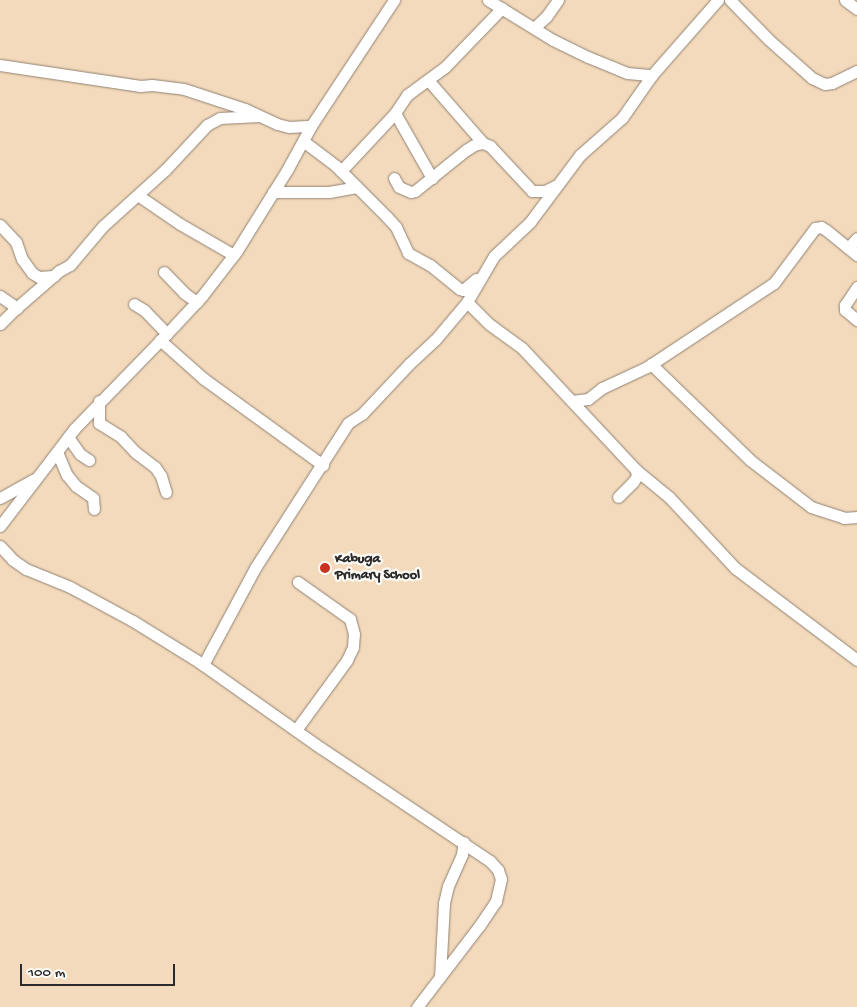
<!DOCTYPE html>
<style>
body{margin:0}
#map{position:relative;width:857px;height:1007px;overflow:hidden;background:#f4dabc;font-family:"Gochi Hand",sans-serif}
div>[style]{position:absolute}
.roads{filter:drop-shadow(0 0 1px #908274) drop-shadow(0 0 1px #908274)}
.minor>*{height:11px;margin:-5.5px;padding:0 5.5px;transform-origin:5.5px;border-radius:5.5px;background:#fff}
.dots>*{width:14px;height:14px;translate:-50% -50%;box-sizing:border-box;border:2px solid #fdfcf7;border-radius:50%}
span{translate:-50% -50%;white-space:nowrap;text-align:center;line-height:1.15;-webkit-text-stroke:4.5px #fdfcf7;paint-order:stroke}
.poi-label{font-size:14px;color:#2b2b2b;font-weight:700}
.left{translate:0 -50%;text-align:left}
.scale{position:absolute;left:20px;top:964px;width:155px;height:22px;box-sizing:border-box;border:2px solid #2b2b2b;border-top:0;padding-left:6px;font-size:15px;line-height:18px;white-space:nowrap;color:#2b2b2b;-webkit-text-stroke:4px #fdfcf7;paint-order:stroke}
</style>
<div id="map">
<div class="roads">
<div class="minor">
<div style="left:488px;top:0;width:76px;rotate:31.6deg"></div>
<div style="left:553px;top:40px;width:39px;rotate:26deg"></div>
<div style="left:588px;top:57px;width:42px;rotate:22.3deg"></div>
<div style="left:627px;top:73px;width:25px;rotate:5deg"></div>
<div style="left:730px;top:0;width:54px;rotate:45.7deg"></div>
<div style="left:768px;top:39px;width:59px;rotate:41.6deg"></div>
<div style="left:812px;top:78px;width:14px;rotate:25deg"></div>
<div style="left:825px;top:84px;width:7px;rotate:-8deg"></div>
<div style="left:832px;top:83px;width:28px;rotate:-26deg"></div>
<div style="left:845px;top:0;width:15px;rotate:37deg"></div>
<div style="left:534px;top:28px;width:16px;rotate:-43deg"></div>
<div style="left:546px;top:17px;width:21px;rotate:-55deg"></div>
<div style="left:0;top:65px;width:142px;rotate:8.5deg"></div>
<div style="left:140px;top:86px;width:12px;rotate:-5deg"></div>
<div style="left:152px;top:85px;width:32px;rotate:7deg"></div>
<div style="left:184px;top:89px;width:64px;rotate:18.2deg"></div>
<div style="left:245px;top:109px;width:35px;rotate:25deg"></div>
<div style="left:277px;top:124px;width:12px;rotate:14deg"></div>
<div style="left:289px;top:127px;width:22px;rotate:-3deg"></div>
<div style="left:428px;top:80px;width:84px;rotate:48.9deg"></div>
<div style="left:395px;top:113px;width:75px;rotate:60.4deg"></div>
<div style="left:303px;top:141px;width:41px;rotate:37.1deg"></div>
<div style="left:336px;top:166px;width:72px;rotate:45deg"></div>
<div style="left:387px;top:217px;width:13px;rotate:48deg"></div>
<div style="left:396px;top:227px;width:29px;rotate:65deg"></div>
<div style="left:408px;top:253px;width:25px;rotate:29deg"></div>
<div style="left:430px;top:265px;width:38px;rotate:39deg"></div>
<div style="left:460px;top:289px;width:3px;rotate:18deg"></div>
<div style="left:463px;top:290px;width:17px;rotate:-40deg"></div>
<div style="left:341px;top:171px;width:79px;rotate:-47deg"></div>
<div style="left:395px;top:113px;width:22px;rotate:-56deg"></div>
<div style="left:407px;top:95px;width:47px;rotate:-36.4deg"></div>
<div style="left:445px;top:67px;width:82px;rotate:-46deg"></div>
<div style="left:394px;top:178px;width:10px;rotate:61deg"></div>
<div style="left:399px;top:187px;width:13px;rotate:23deg"></div>
<div style="left:411px;top:192px;width:4px;rotate:-14deg"></div>
<div style="left:415px;top:191px;width:65px;rotate:-38.8deg"></div>
<div style="left:466px;top:150px;width:9px;rotate:-32deg"></div>
<div style="left:474px;top:145px;width:9px;rotate:-13deg"></div>
<div style="left:483px;top:143px;width:8px;rotate:23deg"></div>
<div style="left:490px;top:146px;width:62px;rotate:47deg"></div>
<div style="left:532px;top:191px;width:13px"></div>
<div style="left:545px;top:191px;width:13px;rotate:-27deg"></div>
<div style="left:273px;top:192px;width:56px"></div>
<div style="left:329px;top:192px;width:28px;rotate:-10deg"></div>
<div style="left:139px;top:196px;width:50px;rotate:34.3deg"></div>
<div style="left:180px;top:224px;width:62px;rotate:29.9deg"></div>
<div style="left:0;top:225px;width:23px;rotate:47deg"></div>
<div style="left:16px;top:242px;width:18px;rotate:71deg"></div>
<div style="left:22px;top:259px;width:17px;rotate:54deg"></div>
<div style="left:32px;top:273px;width:8px;rotate:30deg"></div>
<div style="left:39px;top:277px;width:15px;rotate:-4deg"></div>
<div style="left:848px;top:248px;width:13px;rotate:-48deg"></div>
<div style="left:164px;top:272px;width:29px;rotate:46deg"></div>
<div style="left:184px;top:293px;width:16px;rotate:35deg"></div>
<div style="left:857px;top:287px;width:22px;rotate:124deg"></div>
<div style="left:845px;top:305px;width:5px;rotate:90deg"></div>
<div style="left:845px;top:310px;width:16px;rotate:40deg"></div>
<div style="left:0;top:296px;width:21px;rotate:35deg"></div>
<div style="left:467px;top:302px;width:31px;rotate:45deg"></div>
<div style="left:489px;top:324px;width:41px;rotate:36deg"></div>
<div style="left:522px;top:348px;width:167px;rotate:46.9deg"></div>
<div style="left:636px;top:470px;width:6px;rotate:81deg"></div>
<div style="left:637px;top:476px;width:7px;rotate:124deg"></div>
<div style="left:633px;top:482px;width:21px;rotate:135deg"></div>
<div style="left:134px;top:304px;width:12px;rotate:31deg"></div>
<div style="left:144px;top:310px;width:33px;rotate:46deg"></div>
<div style="left:0;top:324px;width:20px;rotate:-45deg"></div>
<div style="left:14px;top:310px;width:60px;rotate:-40.9deg"></div>
<div style="left:59px;top:271px;width:13px;rotate:-29deg"></div>
<div style="left:70px;top:265px;width:51px;rotate:-49.8deg"></div>
<div style="left:103px;top:226px;width:84px;rotate:-42.1deg"></div>
<div style="left:165px;top:170px;width:62px;rotate:-47deg"></div>
<div style="left:207px;top:125px;width:15px;rotate:-28deg"></div>
<div style="left:220px;top:118px;width:39px;rotate:-3deg"></div>
<div style="left:160px;top:340px;width:59px;rotate:41.6deg"></div>
<div style="left:204px;top:379px;width:147px;rotate:35.9deg"></div>
<div style="left:651px;top:364px;width:138px;rotate:44.1deg"></div>
<div style="left:750px;top:460px;width:77px;rotate:37.6deg"></div>
<div style="left:811px;top:507px;width:35px;rotate:18deg"></div>
<div style="left:844px;top:518px;width:13px;rotate:-4deg"></div>
<div style="left:99px;top:401px;width:22px;rotate:90deg"></div>
<div style="left:99px;top:423px;width:26px;rotate:32deg"></div>
<div style="left:121px;top:437px;width:21px;rotate:47deg"></div>
<div style="left:135px;top:452px;width:25px;rotate:37deg"></div>
<div style="left:155px;top:467px;width:11px;rotate:56deg"></div>
<div style="left:161px;top:476px;width:17px;rotate:73deg"></div>
<div style="left:572px;top:401px;width:16px;rotate:-7deg"></div>
<div style="left:588px;top:399px;width:18px;rotate:-38deg"></div>
<div style="left:602px;top:388px;width:50px;rotate:-25deg"></div>
<div style="left:647px;top:367px;width:152px;rotate:-33.5deg"></div>
<div style="left:774px;top:283px;width:69px;rotate:-53.3deg"></div>
<div style="left:815px;top:228px;width:6px;rotate:-9deg"></div>
<div style="left:821px;top:227px;width:6px;rotate:31deg"></div>
<div style="left:826px;top:230px;width:40px;rotate:39deg"></div>
<div style="left:68px;top:437px;width:21px;rotate:55deg"></div>
<div style="left:80px;top:454px;width:11px;rotate:34deg"></div>
<div style="left:57px;top:452px;width:25px;rotate:67deg"></div>
<div style="left:67px;top:475px;width:14px;rotate:51deg"></div>
<div style="left:76px;top:486px;width:21px;rotate:35deg"></div>
<div style="left:93px;top:498px;width:11px;rotate:85deg"></div>
<div style="left:636px;top:470px;width:43px;rotate:39.3deg"></div>
<div style="left:669px;top:497px;width:97px;rotate:47.1deg"></div>
<div style="left:735px;top:568px;width:153px;rotate:37deg"></div>
<div style="left:0;top:498px;width:38px;rotate:-29deg"></div>
<div style="left:0;top:526px;width:123px;rotate:-52.6deg"></div>
<div style="left:75px;top:428px;width:144px;rotate:-45.8deg"></div>
<div style="left:175px;top:325px;width:40px;rotate:-47deg"></div>
<div style="left:202px;top:296px;width:56px;rotate:-52.3deg"></div>
<div style="left:236px;top:252px;width:97px;rotate:-58.1deg"></div>
<div style="left:287px;top:170px;width:50px;rotate:-61.4deg"></div>
<div style="left:311px;top:126px;width:151px;rotate:-56.6deg"></div>
<div style="left:0;top:546px;width:19px;rotate:47deg"></div>
<div style="left:13px;top:560px;width:16px;rotate:35deg"></div>
<div style="left:26px;top:569px;width:48px;rotate:22.2deg"></div>
<div style="left:70px;top:587px;width:72px;rotate:28.4deg"></div>
<div style="left:133px;top:621px;width:78px;rotate:31.8deg"></div>
<div style="left:199px;top:662px;width:149px;rotate:35.2deg"></div>
<div style="left:321px;top:748px;width:203px;rotate:33.8deg"></div>
<div style="left:490px;top:861px;width:12px;rotate:48deg"></div>
<div style="left:498px;top:870px;width:9px;rotate:72deg"></div>
<div style="left:501px;top:879px;width:23px;rotate:103deg"></div>
<div style="left:496px;top:901px;width:30px;rotate:124deg"></div>
<div style="left:479px;top:926px;width:102px;rotate:127.4deg"></div>
<div style="left:203px;top:665px;width:110px;rotate:-61.8deg"></div>
<div style="left:255px;top:568px;width:172px;rotate:-57.3deg"></div>
<div style="left:348px;top:423px;width:17px;rotate:-33deg"></div>
<div style="left:362px;top:414px;width:69px;rotate:-46.8deg"></div>
<div style="left:409px;top:364px;width:35px;rotate:-43deg"></div>
<div style="left:435px;top:340px;width:50px;rotate:-49.9deg"></div>
<div style="left:467px;top:302px;width:53px;rotate:-59.6deg"></div>
<div style="left:494px;top:256px;width:50px;rotate:-43.4deg"></div>
<div style="left:530px;top:222px;width:84px;rotate:-53.3deg"></div>
<div style="left:580px;top:155px;width:56px;rotate:-41.4deg"></div>
<div style="left:622px;top:118px;width:52px;rotate:-55.1deg"></div>
<div style="left:652px;top:75px;width:100px;rotate:-48.7deg"></div>
<div style="left:296px;top:730px;width:87px;rotate:-53.9deg"></div>
<div style="left:347px;top:660px;width:14px;rotate:-65deg"></div>
<div style="left:353px;top:647px;width:13px;rotate:-86deg"></div>
<div style="left:354px;top:634px;width:16px;rotate:-105deg"></div>
<div style="left:350px;top:619px;width:64px;rotate:-144.6deg"></div>
<div style="left:440px;top:977px;width:74px;rotate:-86.9deg"></div>
<div style="left:444px;top:903px;width:17px;rotate:-77deg"></div>
<div style="left:448px;top:886px;width:35px;rotate:-66deg"></div>
<div style="left:462px;top:854px;width:12px;rotate:-81deg"></div>
</div>
</div>
<div class="dots">
<div style="left:325px;top:568px;background:#c8321e"></div>
</div>
<div class="poi-label">
<span class="left" style="left:335px;top:568px">Kabuga<br>Primary School</span>
</div>
<div class="scale">100 m</div>
</div>
